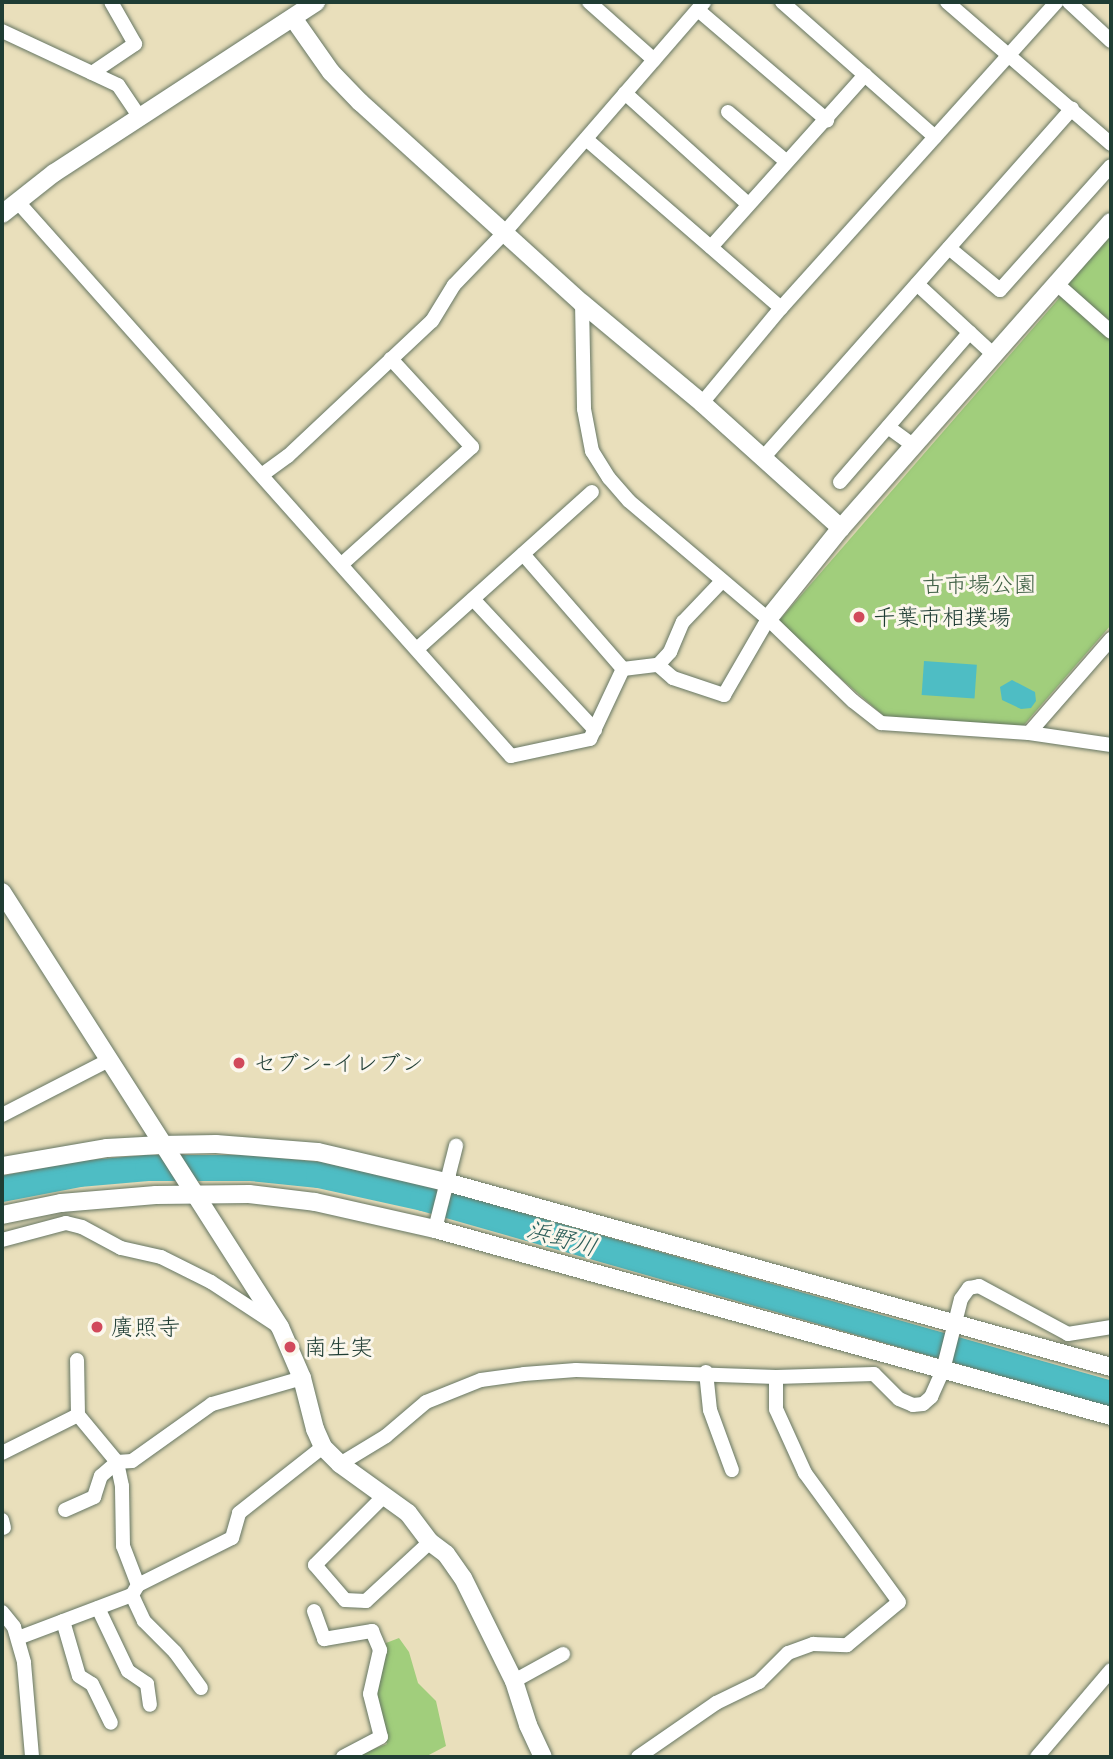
<!DOCTYPE html>
<meta charset="utf-8">
<style>
body{margin:0}
#map{position:relative;width:1113px;height:1759px;overflow:hidden;background:#e9dfbb;font-family:Delius,"Klee One",sans-serif}
div>[style]{position:absolute}
.green>*{inset:0;background:#a1ce7c}
.water>*{inset:0;background:#4ebdc4;transform-origin:0 0}
.river>*{height:26px;margin:-13px;padding:0 13px;transform-origin:13px;border-radius:13px;background:#4ebdc4}
.roads{filter:drop-shadow(0 0 2px #667663) drop-shadow(0 0 2px #667663)}
.minor>*{height:14px;margin:-7px;padding:0 7px;transform-origin:7px;border-radius:7px;background:#fff}
.tertiary>*{height:18px;margin:-9px;padding:0 9px;transform-origin:9px;border-radius:9px;background:#fff}
.dots>*{width:19px;height:19px;translate:-50% -50%;box-sizing:border-box;border:4px solid #fbf7ec;border-radius:50%}
span{translate:-50% -50%;white-space:nowrap;text-align:center;line-height:1.15;-webkit-text-stroke:6px #fbf7ec;paint-order:stroke}
.park-label{font-size:23px;color:#406146}
.poi-label{font-size:23px;color:#1f3d34}
.left{translate:0 -50%;text-align:left}
.water-label{font-size:24px;color:#2b5d58;font-style:italic}
.frame{position:absolute;inset:0;border:4px solid #1f3d34;pointer-events:none}
</style>
<div id="map">
<div class="green">
<div style="clip-path:polygon(1109px 235px,1111px 237px,1111px 326px,1065px 286px)"></div>
<div style="clip-path:polygon(1061px 296px,1111px 340px,1111px 625px,1023px 726px,885px 717px,777px 623px)"></div>
<div style="clip-path:polygon(399px 1638px,409px 1652px,418px 1683px,436px 1701px,446px 1746px,425px 1757px,353px 1757px,387px 1744px,376px 1718px,375px 1696px,386px 1643px)"></div>
</div>
<div class="water">
<div style="left:924px;top:661px;width:53px;height:34px;rotate:4deg"></div>
<div style="clip-path:polygon(1012px 680px,1035px 692px,1036px 701px,1031px 708px,1021px 709px,1002px 700px,1000px 687px)"></div>
</div>
<div class="river">
<div style="left:2px;top:1189px;width:78px;rotate:-11deg"></div>
<div style="left:79px;top:1174px;width:69px;rotate:-5deg"></div>
<div style="left:148px;top:1168px;width:103px"></div>
<div style="left:251px;top:1168px;width:68px;rotate:5.9deg"></div>
<div style="left:319px;top:1175px;width:107px;rotate:12.5deg"></div>
<div style="left:423px;top:1198px;width:715px;rotate:15.9deg"></div>
</div>
<div class="roads">
<div class="minor">
<div style="left:589px;top:2px;width:87px;rotate:41.7deg"></div>
<div style="left:782px;top:2px;width:204px;rotate:41.4deg"></div>
<div style="left:947px;top:2px;width:217px;rotate:40.9deg"></div>
<div style="left:1069px;top:2px;width:57px;rotate:42.9deg"></div>
<div style="left:698px;top:10px;width:170px;rotate:40.5deg"></div>
<div style="left:2px;top:31px;width:128px;rotate:25deg"></div>
<div style="left:118px;top:85px;width:40px;rotate:56deg"></div>
<div style="left:92px;top:73px;width:52px;rotate:-34deg"></div>
<div style="left:135px;top:44px;width:48px;rotate:-119.7deg"></div>
<div style="left:625px;top:93px;width:166px;rotate:42.1deg"></div>
<div style="left:728px;top:112px;width:77px;rotate:40.3deg"></div>
<div style="left:586px;top:139px;width:258px;rotate:40.9deg"></div>
<div style="left:17px;top:201px;width:743px;rotate:48.33deg"></div>
<div style="left:511px;top:756px;width:81px;rotate:-12.1deg"></div>
<div style="left:590px;top:739px;width:77px;rotate:-64.8deg"></div>
<div style="left:711px;top:247px;width:231px;rotate:-48.2deg"></div>
<div style="left:949px;top:248px;width:66px;rotate:39.5deg"></div>
<div style="left:1000px;top:290px;width:166px;rotate:-48.2deg"></div>
<div style="left:917px;top:284px;width:105px;rotate:42.7deg"></div>
<div style="left:1057px;top:284px;width:72px;rotate:41.6deg"></div>
<div style="left:582px;top:303px;width:106px;rotate:88.9deg"></div>
<div style="left:584px;top:409px;width:43px;rotate:79.2deg"></div>
<div style="left:592px;top:451px;width:32px;rotate:58deg"></div>
<div style="left:609px;top:478px;width:30px;rotate:49deg"></div>
<div style="left:629px;top:501px;width:182px;rotate:40.3deg"></div>
<div style="left:768px;top:619px;width:118px;rotate:44deg"></div>
<div style="left:853px;top:701px;width:36px;rotate:38deg"></div>
<div style="left:881px;top:723px;width:148px;rotate:3.9deg"></div>
<div style="left:1029px;top:733px;width:83px;rotate:8.3deg"></div>
<div style="left:702px;top:403px;width:124px;rotate:-50.3deg"></div>
<div style="left:781px;top:308px;width:412px;rotate:-48deg"></div>
<div style="left:888px;top:427px;width:32px;rotate:36deg"></div>
<div style="left:762px;top:459px;width:468px;rotate:-48.5deg"></div>
<div style="left:263px;top:474px;width:31px;rotate:-36deg"></div>
<div style="left:288px;top:456px;width:197px;rotate:-43.2deg"></div>
<div style="left:432px;top:321px;width:42px;rotate:-58.6deg"></div>
<div style="left:454px;top:285px;width:74px;rotate:-46.1deg"></div>
<div style="left:505px;top:232px;width:304px;rotate:-49.1deg"></div>
<div style="left:840px;top:482px;width:198px;rotate:-49.1deg"></div>
<div style="left:523px;top:554px;width:152px;rotate:49deg"></div>
<div style="left:342px;top:564px;width:175px;rotate:-42deg"></div>
<div style="left:472px;top:447px;width:120px;rotate:-132.6deg"></div>
<div style="left:473px;top:599px;width:179px;rotate:47deg"></div>
<div style="left:417px;top:649px;width:235px;rotate:-41.9deg"></div>
<div style="left:658px;top:665px;width:18px;rotate:-47deg"></div>
<div style="left:670px;top:652px;width:33px;rotate:-67deg"></div>
<div style="left:683px;top:622px;width:57px;rotate:-46.4deg"></div>
<div style="left:623px;top:669px;width:35px;rotate:-7deg"></div>
<div style="left:658px;top:665px;width:20px;rotate:41deg"></div>
<div style="left:673px;top:678px;width:54px;rotate:18.4deg"></div>
<div style="left:724px;top:695px;width:88px;rotate:-59.9deg"></div>
<div style="left:1029px;top:733px;width:125px;rotate:-48.9deg"></div>
<div style="left:2px;top:1115px;width:118px;rotate:-27.2deg"></div>
<div style="left:435px;top:1229px;width:86px;rotate:-75.8deg"></div>
<div style="left:2px;top:1240px;width:66px;rotate:-14.9deg"></div>
<div style="left:66px;top:1223px;width:16px;rotate:14deg"></div>
<div style="left:82px;top:1227px;width:44px;rotate:28.3deg"></div>
<div style="left:121px;top:1248px;width:41px;rotate:12.7deg"></div>
<div style="left:161px;top:1257px;width:56px;rotate:26.6deg"></div>
<div style="left:211px;top:1282px;width:80px;rotate:33.3deg"></div>
<div style="left:706px;top:1372px;width:38px;rotate:84deg"></div>
<div style="left:710px;top:1410px;width:64px;rotate:69.9deg"></div>
<div style="left:2px;top:1453px;width:85px;rotate:-26.6deg"></div>
<div style="left:340px;top:1464px;width:54px;rotate:-31.3deg"></div>
<div style="left:386px;top:1436px;width:52px;rotate:-40.4deg"></div>
<div style="left:426px;top:1402px;width:59px;rotate:-21.8deg"></div>
<div style="left:481px;top:1380px;width:43px;rotate:-7.9deg"></div>
<div style="left:524px;top:1374px;width:52px;rotate:-4.4deg"></div>
<div style="left:576px;top:1370px;width:200px;rotate:2deg"></div>
<div style="left:776px;top:1377px;width:98px;rotate:-1.8deg"></div>
<div style="left:874px;top:1374px;width:35px;rotate:45deg"></div>
<div style="left:899px;top:1399px;width:15px;rotate:23deg"></div>
<div style="left:913px;top:1405px;width:10px;rotate:-6deg"></div>
<div style="left:923px;top:1404px;width:11px;rotate:-41deg"></div>
<div style="left:931px;top:1397px;width:30px;rotate:-66deg"></div>
<div style="left:943px;top:1370px;width:73px;rotate:-75.8deg"></div>
<div style="left:961px;top:1299px;width:14px;rotate:-54deg"></div>
<div style="left:969px;top:1288px;width:10px;rotate:-11deg"></div>
<div style="left:979px;top:1286px;width:101px;rotate:28.3deg"></div>
<div style="left:1068px;top:1334px;width:44px;rotate:-9.2deg"></div>
<div style="left:385px;top:1495px;width:99px;rotate:135deg"></div>
<div style="left:315px;top:1565px;width:46px;rotate:49.4deg"></div>
<div style="left:345px;top:1600px;width:21px;rotate:3deg"></div>
<div style="left:366px;top:1601px;width:87px;rotate:-42.7deg"></div>
<div style="left:65px;top:1510px;width:32px;rotate:-24deg"></div>
<div style="left:94px;top:1497px;width:22px;rotate:-72deg"></div>
<div style="left:101px;top:1476px;width:21px;rotate:-41deg"></div>
<div style="left:117px;top:1462px;width:61px;rotate:-129.7deg"></div>
<div style="left:78px;top:1415px;width:55px;rotate:-91deg"></div>
<div style="left:2px;top:1520px;width:8px;rotate:76deg"></div>
<div style="left:138px;top:1585px;width:42px;rotate:-111deg"></div>
<div style="left:123px;top:1546px;width:60px;rotate:-91deg"></div>
<div style="left:122px;top:1486px;width:25px;rotate:-102deg"></div>
<div style="left:117px;top:1462px;width:15px;rotate:-4deg"></div>
<div style="left:132px;top:1461px;width:98px;rotate:-35.5deg"></div>
<div style="left:212px;top:1404px;width:94px;rotate:-16.1deg"></div>
<div style="left:98px;top:1608px;width:70px;rotate:64.5deg"></div>
<div style="left:128px;top:1671px;width:23px;rotate:34deg"></div>
<div style="left:147px;top:1684px;width:21px;rotate:82deg"></div>
<div style="left:314px;top:1611px;width:30px;rotate:70deg"></div>
<div style="left:324px;top:1639px;width:49px;rotate:-9.5deg"></div>
<div style="left:372px;top:1631px;width:21px;rotate:67deg"></div>
<div style="left:380px;top:1650px;width:45px;rotate:102.8deg"></div>
<div style="left:370px;top:1694px;width:44px;rotate:75.7deg"></div>
<div style="left:381px;top:1737px;width:43px;rotate:152.2deg"></div>
<div style="left:2px;top:1612px;width:19px;rotate:51deg"></div>
<div style="left:14px;top:1627px;width:37px;rotate:74deg"></div>
<div style="left:24px;top:1663px;width:94px;rotate:85.1deg"></div>
<div style="left:63px;top:1621px;width:57px;rotate:73.8deg"></div>
<div style="left:79px;top:1676px;width:15px;rotate:32deg"></div>
<div style="left:92px;top:1684px;width:43px;rotate:64deg"></div>
<div style="left:18px;top:1638px;width:122px;rotate:-20.7deg"></div>
<div style="left:514px;top:1681px;width:56px;rotate:-28.9deg"></div>
<div style="left:201px;top:1688px;width:44px;rotate:-125.8deg"></div>
<div style="left:175px;top:1652px;width:44px;rotate:-135deg"></div>
<div style="left:144px;top:1621px;width:29px;rotate:-115deg"></div>
<div style="left:132px;top:1595px;width:12px;rotate:-59deg"></div>
<div style="left:138px;top:1585px;width:105px;rotate:-26.6deg"></div>
<div style="left:232px;top:1538px;width:26px;rotate:-74deg"></div>
<div style="left:239px;top:1513px;width:107px;rotate:-38.2deg"></div>
<div style="left:638px;top:1757px;width:95px;rotate:-34.7deg"></div>
<div style="left:716px;top:1703px;width:48px;rotate:-26deg"></div>
<div style="left:759px;top:1682px;width:41px;rotate:-45deg"></div>
<div style="left:788px;top:1653px;width:27px;rotate:-20deg"></div>
<div style="left:813px;top:1644px;width:34px;rotate:2deg"></div>
<div style="left:847px;top:1645px;width:67px;rotate:-39.6deg"></div>
<div style="left:899px;top:1602px;width:160px;rotate:-126.1deg"></div>
<div style="left:805px;top:1473px;width:70px;rotate:-114.4deg"></div>
<div style="left:776px;top:1409px;width:32px;rotate:-90deg"></div>
<div style="left:1037px;top:1757px;width:114px;rotate:-49.6deg"></div>
</div>
<div class="tertiary">
<div style="left:293px;top:18px;width:66px;rotate:54.9deg"></div>
<div style="left:331px;top:72px;width:42px;rotate:46deg"></div>
<div style="left:360px;top:102px;width:299px;rotate:42.2deg"></div>
<div style="left:582px;top:303px;width:156px;rotate:39.8deg"></div>
<div style="left:702px;top:403px;width:187px;rotate:42deg"></div>
<div style="left:2px;top:214px;width:66px;rotate:-38.3deg"></div>
<div style="left:54px;top:173px;width:313px;rotate:-33.1deg"></div>
<div style="left:768px;top:619px;width:117px;rotate:-51.3deg"></div>
<div style="left:841px;top:528px;width:408px;rotate:-48.6deg"></div>
<div style="left:2px;top:892px;width:516px;rotate:57.42deg"></div>
<div style="left:280px;top:1327px;width:56px;rotate:66.7deg"></div>
<div style="left:302px;top:1378px;width:53px;rotate:75.7deg"></div>
<div style="left:315px;top:1429px;width:20px;rotate:66deg"></div>
<div style="left:323px;top:1447px;width:24px;rotate:45deg"></div>
<div style="left:340px;top:1464px;width:84px;rotate:35.8deg"></div>
<div style="left:408px;top:1513px;width:36px;rotate:53deg"></div>
<div style="left:430px;top:1542px;width:20px;rotate:37deg"></div>
<div style="left:446px;top:1554px;width:29px;rotate:55deg"></div>
<div style="left:463px;top:1578px;width:115px;rotate:63.7deg"></div>
<div style="left:514px;top:1681px;width:46px;rotate:72.3deg"></div>
<div style="left:528px;top:1725px;width:35px;rotate:65deg"></div>
<div style="left:2px;top:1166px;width:107px;rotate:-9.7deg"></div>
<div style="left:107px;top:1148px;width:54px;rotate:-3.2deg"></div>
<div style="left:161px;top:1145px;width:55px;rotate:-1deg"></div>
<div style="left:216px;top:1144px;width:102px;rotate:4.5deg"></div>
<div style="left:318px;top:1152px;width:131px;rotate:13.2deg"></div>
<div style="left:446px;top:1182px;width:690px;rotate:15.55deg"></div>
<div style="left:2px;top:1215px;width:60px;rotate:-11.5deg"></div>
<div style="left:61px;top:1203px;width:95px;rotate:-4.8deg"></div>
<div style="left:156px;top:1195px;width:93px;rotate:-0.6deg"></div>
<div style="left:249px;top:1194px;width:66px;rotate:6.9deg"></div>
<div style="left:315px;top:1202px;width:123px;rotate:12.7deg"></div>
<div style="left:435px;top:1229px;width:701px;rotate:15.46deg"></div>
</div>
</div>
<div class="dots">
<div style="left:859px;top:617px;background:#d1495b"></div>
<div style="left:239px;top:1063px;background:#d1495b"></div>
<div style="left:97px;top:1327px;background:#d1495b"></div>
<div style="left:290px;top:1347px;background:#d1495b"></div>
</div>
<div class="park-label">
<span style="left:979px;top:584px">古市場公園</span>
</div>
<div class="poi-label">
<span class="left" style="left:873px;top:617px">千葉市相撲場</span>
<span class="left" style="left:253px;top:1063px">セブン-イレブン</span>
<span class="left" style="left:111px;top:1327px">廣照寺</span>
<span class="left" style="left:304px;top:1347px">南生実</span>
</div>
<div class="water-label">
<span style="left:562px;top:1238px;rotate:16deg">浜野川</span>
</div>
<div class="frame"></div>
</div>
